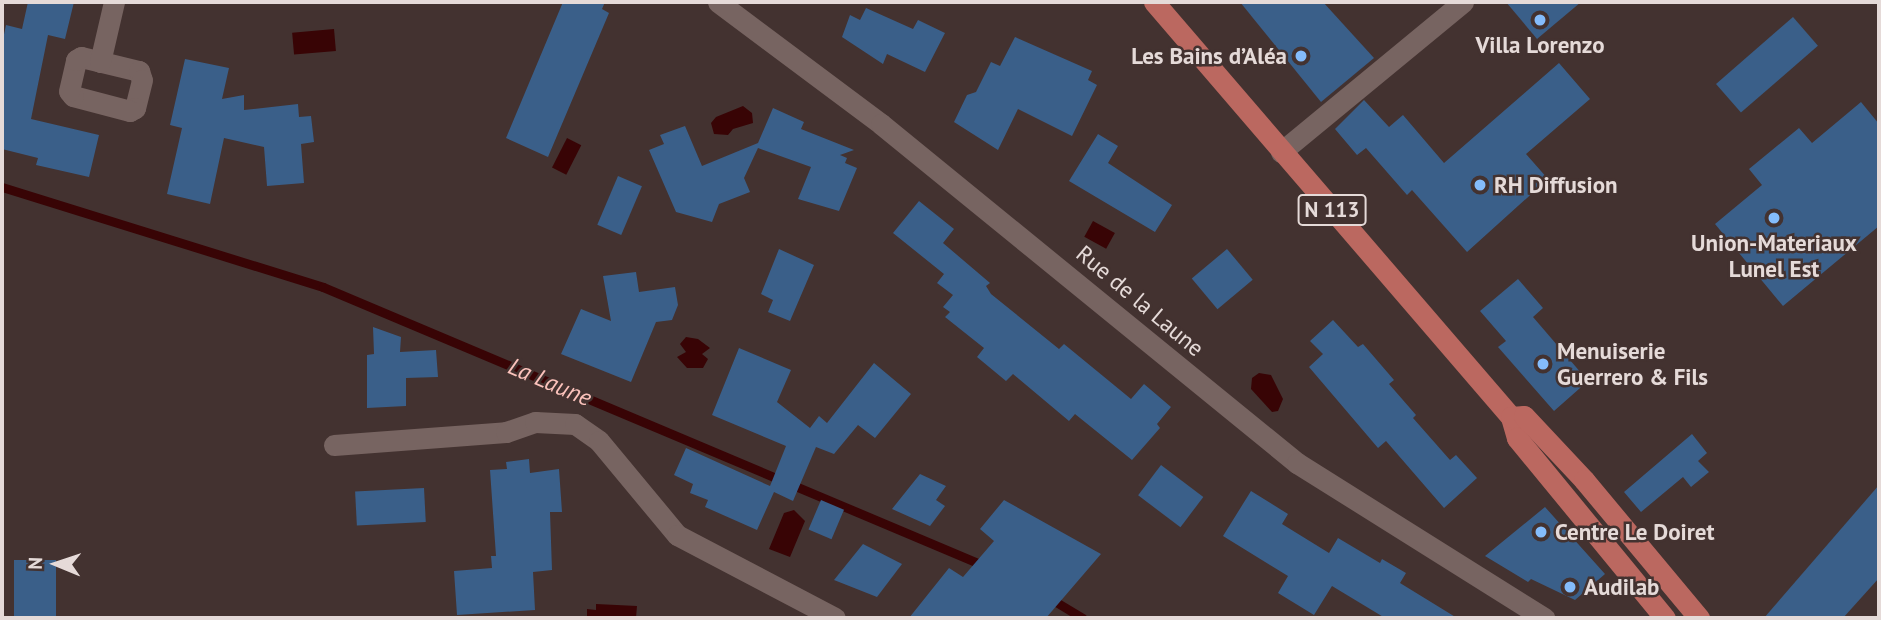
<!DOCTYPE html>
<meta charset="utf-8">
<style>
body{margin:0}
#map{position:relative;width:1881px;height:620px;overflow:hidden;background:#433230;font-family:"PT Sans",sans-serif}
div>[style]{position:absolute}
.water>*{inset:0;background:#380405;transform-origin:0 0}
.stream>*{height:9px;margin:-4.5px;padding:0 4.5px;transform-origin:4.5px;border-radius:4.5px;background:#380405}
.building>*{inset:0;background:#3a5f89;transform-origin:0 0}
.minor>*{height:21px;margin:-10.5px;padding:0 10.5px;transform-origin:10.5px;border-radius:10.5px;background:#776461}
.major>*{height:21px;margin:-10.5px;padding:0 10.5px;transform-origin:10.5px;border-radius:10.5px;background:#bb6860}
.dots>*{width:19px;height:19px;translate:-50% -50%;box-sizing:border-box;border:4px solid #433230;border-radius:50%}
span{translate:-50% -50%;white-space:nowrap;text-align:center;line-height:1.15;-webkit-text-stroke:5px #433230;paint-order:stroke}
.shield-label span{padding:2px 5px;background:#433230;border:2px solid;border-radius:5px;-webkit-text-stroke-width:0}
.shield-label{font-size:21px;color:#e5dad8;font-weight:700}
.poi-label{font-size:23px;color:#e5dad8;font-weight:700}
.right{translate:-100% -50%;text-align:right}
.left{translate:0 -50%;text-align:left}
.street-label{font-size:23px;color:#e5dad8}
.water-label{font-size:24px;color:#fbc2bb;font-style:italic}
.frame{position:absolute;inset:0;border:4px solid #e5dad8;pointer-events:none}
.north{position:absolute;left:21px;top:529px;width:70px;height:70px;-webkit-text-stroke:5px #433230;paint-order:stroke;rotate:272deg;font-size:19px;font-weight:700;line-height:28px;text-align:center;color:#e5dad8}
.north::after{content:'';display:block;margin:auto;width:24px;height:32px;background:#e5dad8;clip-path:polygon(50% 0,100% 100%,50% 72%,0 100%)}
</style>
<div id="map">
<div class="water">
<div style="left:334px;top:29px;width:22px;height:42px;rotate:85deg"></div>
<div style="clip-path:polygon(743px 106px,752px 113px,753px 123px,733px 129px,728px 135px,714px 134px,711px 123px,716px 117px)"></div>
<div style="left:567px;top:138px;width:16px;height:33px;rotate:27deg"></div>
<div style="left:1093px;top:221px;width:25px;height:18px;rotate:29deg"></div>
<div style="clip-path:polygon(686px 337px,698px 339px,710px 348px,702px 354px,708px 359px,703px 368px,687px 368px,677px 357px,686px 352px,680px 344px)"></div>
<div style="clip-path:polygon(1259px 373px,1271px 375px,1283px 399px,1278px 411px,1272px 412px,1251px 389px,1252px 378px)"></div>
<div style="clip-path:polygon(794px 510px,805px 521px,790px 557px,769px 549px,784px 513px)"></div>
<div style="clip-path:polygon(596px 604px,637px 606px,636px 618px,587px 618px,587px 609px,596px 610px)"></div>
</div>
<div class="stream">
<div style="left:2px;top:187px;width:336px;rotate:17.3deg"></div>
<div style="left:323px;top:287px;width:718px;rotate:22.85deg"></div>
<div style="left:1051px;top:599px;width:37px;rotate:31deg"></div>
</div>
<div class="building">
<div style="clip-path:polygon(28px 2px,74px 2px,65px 39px,48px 35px,31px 119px,99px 135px,89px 177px,36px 165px,38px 158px,2px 149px,2px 44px,6px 25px,22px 29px)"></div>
<div style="clip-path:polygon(563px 2px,605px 2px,602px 9px,609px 13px,548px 157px,506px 138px)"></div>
<div style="clip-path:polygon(1240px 2px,1323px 2px,1374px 58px,1321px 102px)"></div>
<div style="clip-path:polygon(1506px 2px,1581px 2px,1537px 39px)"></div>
<div style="clip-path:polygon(866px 8px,913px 29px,918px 20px,945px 33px,925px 72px,887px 54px,883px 64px,842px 37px,850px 15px,860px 20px)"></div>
<div style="left:1793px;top:17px;width:38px;height:102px;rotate:49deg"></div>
<div style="clip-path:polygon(1015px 37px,1092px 71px,1088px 80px,1097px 85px,1072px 136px,1018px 109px,998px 150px,954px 122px,967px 95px,976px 92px,991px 62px,1000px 66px)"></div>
<div style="clip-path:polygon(185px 59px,229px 68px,222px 99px,244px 95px,244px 110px,298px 104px,299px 117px,311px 116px,314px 142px,301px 144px,304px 183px,267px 186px,264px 147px,224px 138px,210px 204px,167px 194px,182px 128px,170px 125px)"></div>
<div style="clip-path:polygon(1559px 63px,1590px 99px,1526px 154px,1548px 179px,1467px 252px,1412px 190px,1407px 195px,1366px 148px,1357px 155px,1335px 129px,1364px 100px,1389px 127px,1403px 115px,1444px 163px)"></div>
<div style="clip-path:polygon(1861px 102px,1879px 124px,1879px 226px,1783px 306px,1715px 224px,1762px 185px,1749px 169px,1799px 128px,1812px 143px)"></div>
<div style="clip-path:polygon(773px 108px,804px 122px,801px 129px,854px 150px,840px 155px,847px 158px,845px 163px,857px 168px,839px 211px,798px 199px,811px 167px,758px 148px,744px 178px,750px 192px,719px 204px,712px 222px,676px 212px,649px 150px,664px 144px,660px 135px,685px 126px,702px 166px,758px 143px)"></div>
<div style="clip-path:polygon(1098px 134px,1118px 146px,1108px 163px,1172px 205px,1155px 232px,1069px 181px)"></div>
<div style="left:618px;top:176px;width:26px;height:53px;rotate:23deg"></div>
<div style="clip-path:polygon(919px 201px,954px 229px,943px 243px,990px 283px,986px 286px,991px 294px,1059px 349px,1064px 344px,1131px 399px,1144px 384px,1171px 407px,1157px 424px,1160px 428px,1132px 460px,1075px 414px,1069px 421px,1013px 374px,1006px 381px,977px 357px,984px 348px,945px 317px,950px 312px,943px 307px,953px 295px,937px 283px,944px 274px,893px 233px)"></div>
<div style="clip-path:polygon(779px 249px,814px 265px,790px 321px,768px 312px,773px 300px,761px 294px)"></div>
<div style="left:1227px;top:249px;width:40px;height:46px;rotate:50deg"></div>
<div style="clip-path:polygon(636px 272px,639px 292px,675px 287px,678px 305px,672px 320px,656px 322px,631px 382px,561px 354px,581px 309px,611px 321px,603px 276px)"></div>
<div style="clip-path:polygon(1518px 279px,1543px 308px,1533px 317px,1588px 381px,1554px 411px,1498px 347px,1506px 341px,1480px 311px)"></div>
<div style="clip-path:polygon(1333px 320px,1358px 347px,1363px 344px,1394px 380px,1389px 384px,1416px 415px,1413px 418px,1450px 460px,1456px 455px,1477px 478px,1444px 508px,1386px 441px,1378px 448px,1309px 367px,1323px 354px,1310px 341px)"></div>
<div style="clip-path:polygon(373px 327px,401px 337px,400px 352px,436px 350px,438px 377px,406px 378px,406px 406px,367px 408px,367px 355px,374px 354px)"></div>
<div style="clip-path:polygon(739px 348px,791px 370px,777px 402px,810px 428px,819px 416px,827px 423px,874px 363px,911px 394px,875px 438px,858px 425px,834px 454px,816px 447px,793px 501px,774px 492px,757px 530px,705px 507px,708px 500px,690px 493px,693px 484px,674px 475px,686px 448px,770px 486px,786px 446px,712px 415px)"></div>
<div style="clip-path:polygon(1692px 434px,1707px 453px,1698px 461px,1709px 472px,1691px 487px,1683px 477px,1641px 512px,1624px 492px)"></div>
<div style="clip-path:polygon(529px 459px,530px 473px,559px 469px,562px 512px,550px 512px,552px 570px,533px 572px,535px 610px,457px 615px,454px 571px,492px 568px,491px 556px,496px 556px,490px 470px,507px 469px,506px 462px)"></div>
<div style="left:1161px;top:465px;width:53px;height:38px;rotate:37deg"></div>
<div style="clip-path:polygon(920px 474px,946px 486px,936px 500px,945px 506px,930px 526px,892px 509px)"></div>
<div style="clip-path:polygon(1879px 485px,1879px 578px,1843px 618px,1764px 618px)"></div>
<div style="left:424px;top:488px;width:34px;height:69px;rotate:87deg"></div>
<div style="clip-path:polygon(1251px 491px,1288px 514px,1282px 524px,1329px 553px,1338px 538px,1380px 563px,1382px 559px,1406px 573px,1400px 583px,1457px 618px,1385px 618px,1332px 586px,1314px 615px,1278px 593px,1288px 576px,1223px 536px)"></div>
<div style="left:821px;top:500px;width:25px;height:32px;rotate:23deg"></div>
<div style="clip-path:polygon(1004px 500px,1101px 554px,1046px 618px,909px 618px,949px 568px,963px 577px,994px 541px,980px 529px)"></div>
<div style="clip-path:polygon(1545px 507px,1605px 574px,1575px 600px,1531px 579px,1528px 582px,1485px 556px)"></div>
<div style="clip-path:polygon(863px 544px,902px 564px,877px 597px,834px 580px)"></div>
<div style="left:14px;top:560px;width:42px;height:58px"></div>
</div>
<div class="minor">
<div style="left:718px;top:2px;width:204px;rotate:36.8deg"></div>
<div style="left:881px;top:124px;width:537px;rotate:39.18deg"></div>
<div style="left:1297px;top:463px;width:292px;rotate:32.1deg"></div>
<div style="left:81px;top:57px;width:60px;rotate:13.6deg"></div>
<div style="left:139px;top:71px;width:9px;rotate:72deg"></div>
<div style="left:142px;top:80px;width:29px;rotate:104deg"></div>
<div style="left:135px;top:108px;width:6px;rotate:149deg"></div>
<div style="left:130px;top:111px;width:59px;rotate:-165.3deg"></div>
<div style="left:73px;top:96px;width:6px;rotate:-129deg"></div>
<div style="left:69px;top:91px;width:32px;rotate:-77deg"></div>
<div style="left:76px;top:60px;width:6px;rotate:-31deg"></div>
<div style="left:100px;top:62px;width:62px;rotate:-76.9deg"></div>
<div style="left:1281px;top:152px;width:236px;rotate:-39.5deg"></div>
<div style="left:334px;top:445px;width:172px;rotate:-4.3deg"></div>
<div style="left:506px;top:432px;width:31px;rotate:-19deg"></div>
<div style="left:535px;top:422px;width:40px;rotate:2.9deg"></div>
<div style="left:575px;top:424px;width:29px;rotate:35deg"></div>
<div style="left:599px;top:441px;width:122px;rotate:50.3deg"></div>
<div style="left:677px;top:535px;width:178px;rotate:27.7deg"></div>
</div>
<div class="major">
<div style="left:1154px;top:2px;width:547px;rotate:49.3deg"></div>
<div style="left:1511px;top:417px;width:22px;rotate:74deg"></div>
<div style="left:1517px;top:438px;width:233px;rotate:50.6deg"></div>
<div style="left:1511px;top:417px;width:13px;rotate:-4deg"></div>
<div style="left:1524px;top:416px;width:88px;rotate:46.8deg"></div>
<div style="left:1584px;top:480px;width:180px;rotate:50.2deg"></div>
</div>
<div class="dots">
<div style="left:1540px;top:20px;background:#84bcfb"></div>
<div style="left:1301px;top:56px;background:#84bcfb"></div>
<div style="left:1480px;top:185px;background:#84bcfb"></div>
<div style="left:1774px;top:218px;background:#84bcfb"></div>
<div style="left:1543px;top:364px;background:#84bcfb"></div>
<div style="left:1541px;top:532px;background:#84bcfb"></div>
<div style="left:1570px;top:587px;background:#84bcfb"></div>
</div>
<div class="shield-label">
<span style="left:1332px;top:210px">N 113</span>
</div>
<div class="poi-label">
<span style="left:1540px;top:45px">Villa Lorenzo</span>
<span class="right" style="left:1287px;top:56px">Les Bains d’Aléa</span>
<span class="left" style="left:1494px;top:185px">RH Diffusion</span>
<span style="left:1774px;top:256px">Union-Materiaux<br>Lunel Est</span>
<span class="left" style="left:1557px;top:364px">Menuiserie<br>Guerrero &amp; Fils</span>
<span class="left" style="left:1555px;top:532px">Centre Le Doiret</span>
<span class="left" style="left:1584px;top:587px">Audilab</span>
</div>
<div class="street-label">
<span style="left:1140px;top:301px;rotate:40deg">Rue de la Laune</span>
</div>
<div class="water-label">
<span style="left:550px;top:382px;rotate:23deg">La Laune</span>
</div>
<div class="frame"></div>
<div class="north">N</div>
</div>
